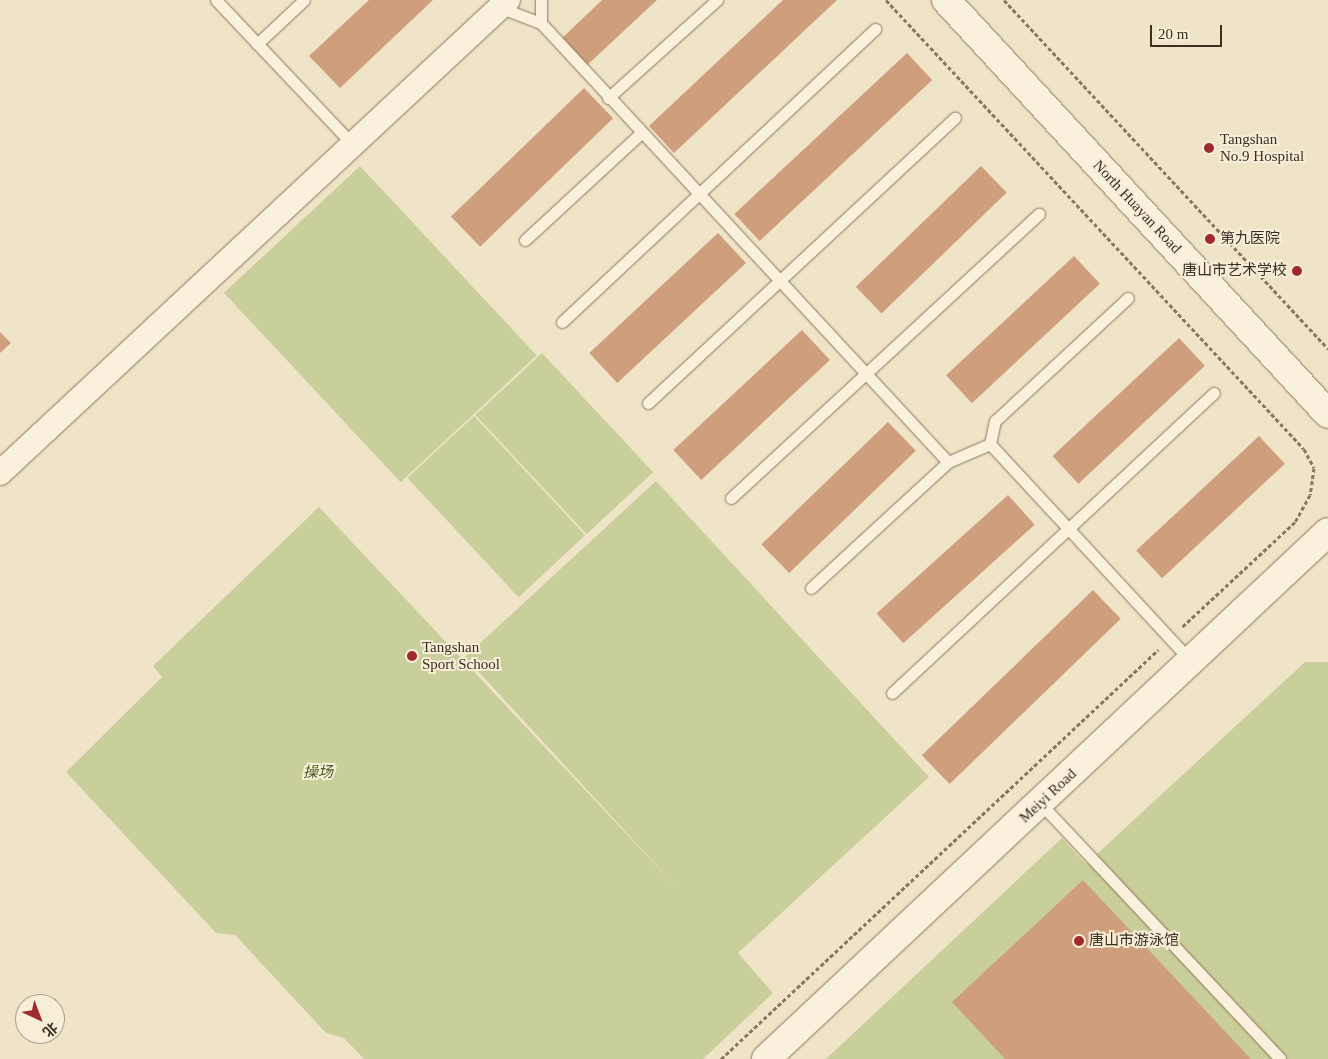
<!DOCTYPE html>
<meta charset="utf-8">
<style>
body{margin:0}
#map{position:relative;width:1328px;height:1059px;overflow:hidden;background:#f0e4c8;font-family:"Times New Roman","Noto Sans SC",serif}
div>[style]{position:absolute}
.green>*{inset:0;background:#c9cf9b;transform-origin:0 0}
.building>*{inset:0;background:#cf9f7d;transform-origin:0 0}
.path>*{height:3px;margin-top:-1.5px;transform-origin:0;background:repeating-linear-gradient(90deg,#8d765c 0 4px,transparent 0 6.5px)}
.roads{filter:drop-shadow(0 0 1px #8d765c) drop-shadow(0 0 1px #8d765c)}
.service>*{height:11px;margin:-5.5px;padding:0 5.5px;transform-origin:5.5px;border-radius:5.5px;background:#faf1dc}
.minor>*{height:24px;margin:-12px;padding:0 12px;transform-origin:12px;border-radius:12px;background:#faf1dc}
.tertiary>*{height:28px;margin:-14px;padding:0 14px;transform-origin:14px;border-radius:14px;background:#faf1dc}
.dots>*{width:14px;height:14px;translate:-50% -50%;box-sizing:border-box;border:2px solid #f7eed8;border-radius:50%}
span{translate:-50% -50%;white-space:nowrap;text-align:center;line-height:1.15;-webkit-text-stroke:4px #f7eed8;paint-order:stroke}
.poi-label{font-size:15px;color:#3d2e20}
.left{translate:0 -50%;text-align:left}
.right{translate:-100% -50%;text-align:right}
.street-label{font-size:15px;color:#3d2e20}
.park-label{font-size:15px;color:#4d5a26;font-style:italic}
.north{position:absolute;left:15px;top:994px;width:50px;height:50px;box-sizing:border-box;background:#f7eed8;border:1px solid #ada18e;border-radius:50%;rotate:137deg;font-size:14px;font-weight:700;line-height:20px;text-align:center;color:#3d2e20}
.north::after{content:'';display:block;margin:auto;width:18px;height:22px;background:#9e2a2b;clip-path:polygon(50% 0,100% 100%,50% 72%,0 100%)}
.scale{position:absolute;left:1150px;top:25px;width:72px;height:22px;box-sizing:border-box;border:2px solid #3d2e20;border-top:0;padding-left:6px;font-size:15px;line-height:18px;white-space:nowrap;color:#3d2e20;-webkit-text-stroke:4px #f7eed8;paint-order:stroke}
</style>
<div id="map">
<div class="green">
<div style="left:360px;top:166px;width:259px;height:186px;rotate:47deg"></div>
<div style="left:542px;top:353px;width:163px;height:91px;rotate:47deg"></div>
<div style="left:474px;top:416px;width:163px;height:91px;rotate:47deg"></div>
<div style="clip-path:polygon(656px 481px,929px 777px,738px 953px,773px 993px,703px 1059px,364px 1059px,344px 1038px,326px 1033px,235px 935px,216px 933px,66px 772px,162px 677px,153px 666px,319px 507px,682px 893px,465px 657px)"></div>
<div style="clip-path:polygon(1305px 662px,1328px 662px,1328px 1059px,826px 1059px,1062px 838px,1086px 864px)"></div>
</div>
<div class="building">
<div style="clip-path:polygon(369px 0,433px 0,340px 88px,309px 56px)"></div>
<div style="clip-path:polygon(602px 0,657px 0,584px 68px,559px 41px)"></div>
<div style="clip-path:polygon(783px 0,837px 0,674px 153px,649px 126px)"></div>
<div style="left:907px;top:53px;width:37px;height:236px;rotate:47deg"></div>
<div style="left:584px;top:88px;width:42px;height:185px;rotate:46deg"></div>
<div style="left:981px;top:166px;width:37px;height:174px;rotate:46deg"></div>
<div style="left:718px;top:233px;width:41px;height:176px;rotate:47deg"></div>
<div style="left:1074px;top:256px;width:38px;height:175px;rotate:47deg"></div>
<div style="left:802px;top:330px;width:41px;height:176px;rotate:47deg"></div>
<div style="clip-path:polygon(0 332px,11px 343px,0 353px)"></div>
<div style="left:1179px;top:338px;width:38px;height:173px;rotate:47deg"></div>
<div style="left:888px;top:422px;width:40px;height:176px;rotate:46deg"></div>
<div style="left:1259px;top:436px;width:38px;height:168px;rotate:47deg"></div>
<div style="left:1008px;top:495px;width:40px;height:177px;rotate:48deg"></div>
<div style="left:1093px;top:590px;width:40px;height:238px;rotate:46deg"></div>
<div style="clip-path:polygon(1083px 880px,1251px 1059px,1005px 1059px,952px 1002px)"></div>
</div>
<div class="path">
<div style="left:886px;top:0;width:613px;rotate:47.05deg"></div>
<div style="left:1304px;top:449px;width:21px;rotate:62deg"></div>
<div style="left:1314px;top:468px;width:27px;rotate:98deg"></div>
<div style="left:1310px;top:495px;width:31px;rotate:119deg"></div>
<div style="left:1295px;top:522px;width:154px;rotate:137.1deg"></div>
<div style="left:1004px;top:0;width:476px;rotate:47.1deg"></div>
<div style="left:721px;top:1059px;width:599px;rotate:-43.1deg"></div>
</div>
<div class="roads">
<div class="service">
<div style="left:216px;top:0;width:199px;rotate:46.6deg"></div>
<div style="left:499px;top:7px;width:45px;rotate:20.9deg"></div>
<div style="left:541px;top:23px;width:599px;rotate:47.17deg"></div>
<div style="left:948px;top:462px;width:46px;rotate:-23.2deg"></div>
<div style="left:990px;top:444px;width:296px;rotate:47.2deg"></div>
<div style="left:541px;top:23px;width:23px;rotate:-90deg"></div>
<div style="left:257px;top:44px;width:64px;rotate:-43.1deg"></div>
<div style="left:608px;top:98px;width:147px;rotate:-42deg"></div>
<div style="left:525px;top:240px;width:158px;rotate:-42.7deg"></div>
<div style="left:562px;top:322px;width:429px;rotate:-43.1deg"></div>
<div style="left:648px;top:403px;width:419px;rotate:-42.9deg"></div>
<div style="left:990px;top:444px;width:24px;rotate:-78deg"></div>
<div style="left:995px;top:421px;width:181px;rotate:-42.8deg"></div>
<div style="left:731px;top:498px;width:419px;rotate:-42.7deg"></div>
<div style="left:811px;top:588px;width:186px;rotate:-42.6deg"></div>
<div style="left:892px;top:693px;width:440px;rotate:-43deg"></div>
<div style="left:1040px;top:803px;width:351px;rotate:46.8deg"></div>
</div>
<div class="minor">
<div style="left:0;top:473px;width:694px;rotate:-42.96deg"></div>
</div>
<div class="tertiary">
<div style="left:946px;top:0;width:563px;rotate:47.3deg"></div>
<div style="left:766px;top:1059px;width:770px;rotate:-43.16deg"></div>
</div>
</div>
<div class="dots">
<div style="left:1209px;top:148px;background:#9e2a2b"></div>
<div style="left:1210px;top:239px;background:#9e2a2b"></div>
<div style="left:1297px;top:271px;background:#9e2a2b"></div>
<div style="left:412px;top:656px;background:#9e2a2b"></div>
<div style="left:1079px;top:941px;background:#9e2a2b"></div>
</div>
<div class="poi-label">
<span class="left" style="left:1220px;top:148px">Tangshan<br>No.9 Hospital</span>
<span class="left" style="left:1220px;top:239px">第九医院</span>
<span class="right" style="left:1287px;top:271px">唐山市艺术学校</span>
<span class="left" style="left:422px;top:656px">Tangshan<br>Sport School</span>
<span class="left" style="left:1089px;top:941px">唐山市游泳馆</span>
</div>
<div class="street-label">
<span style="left:1137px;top:207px;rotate:47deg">North Huayan Road</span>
<span style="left:1048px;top:796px;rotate:-43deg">Meiyi Road</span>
</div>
<div class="park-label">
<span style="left:318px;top:773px">操场</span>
</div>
<div class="north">北</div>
<div class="scale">20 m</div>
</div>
